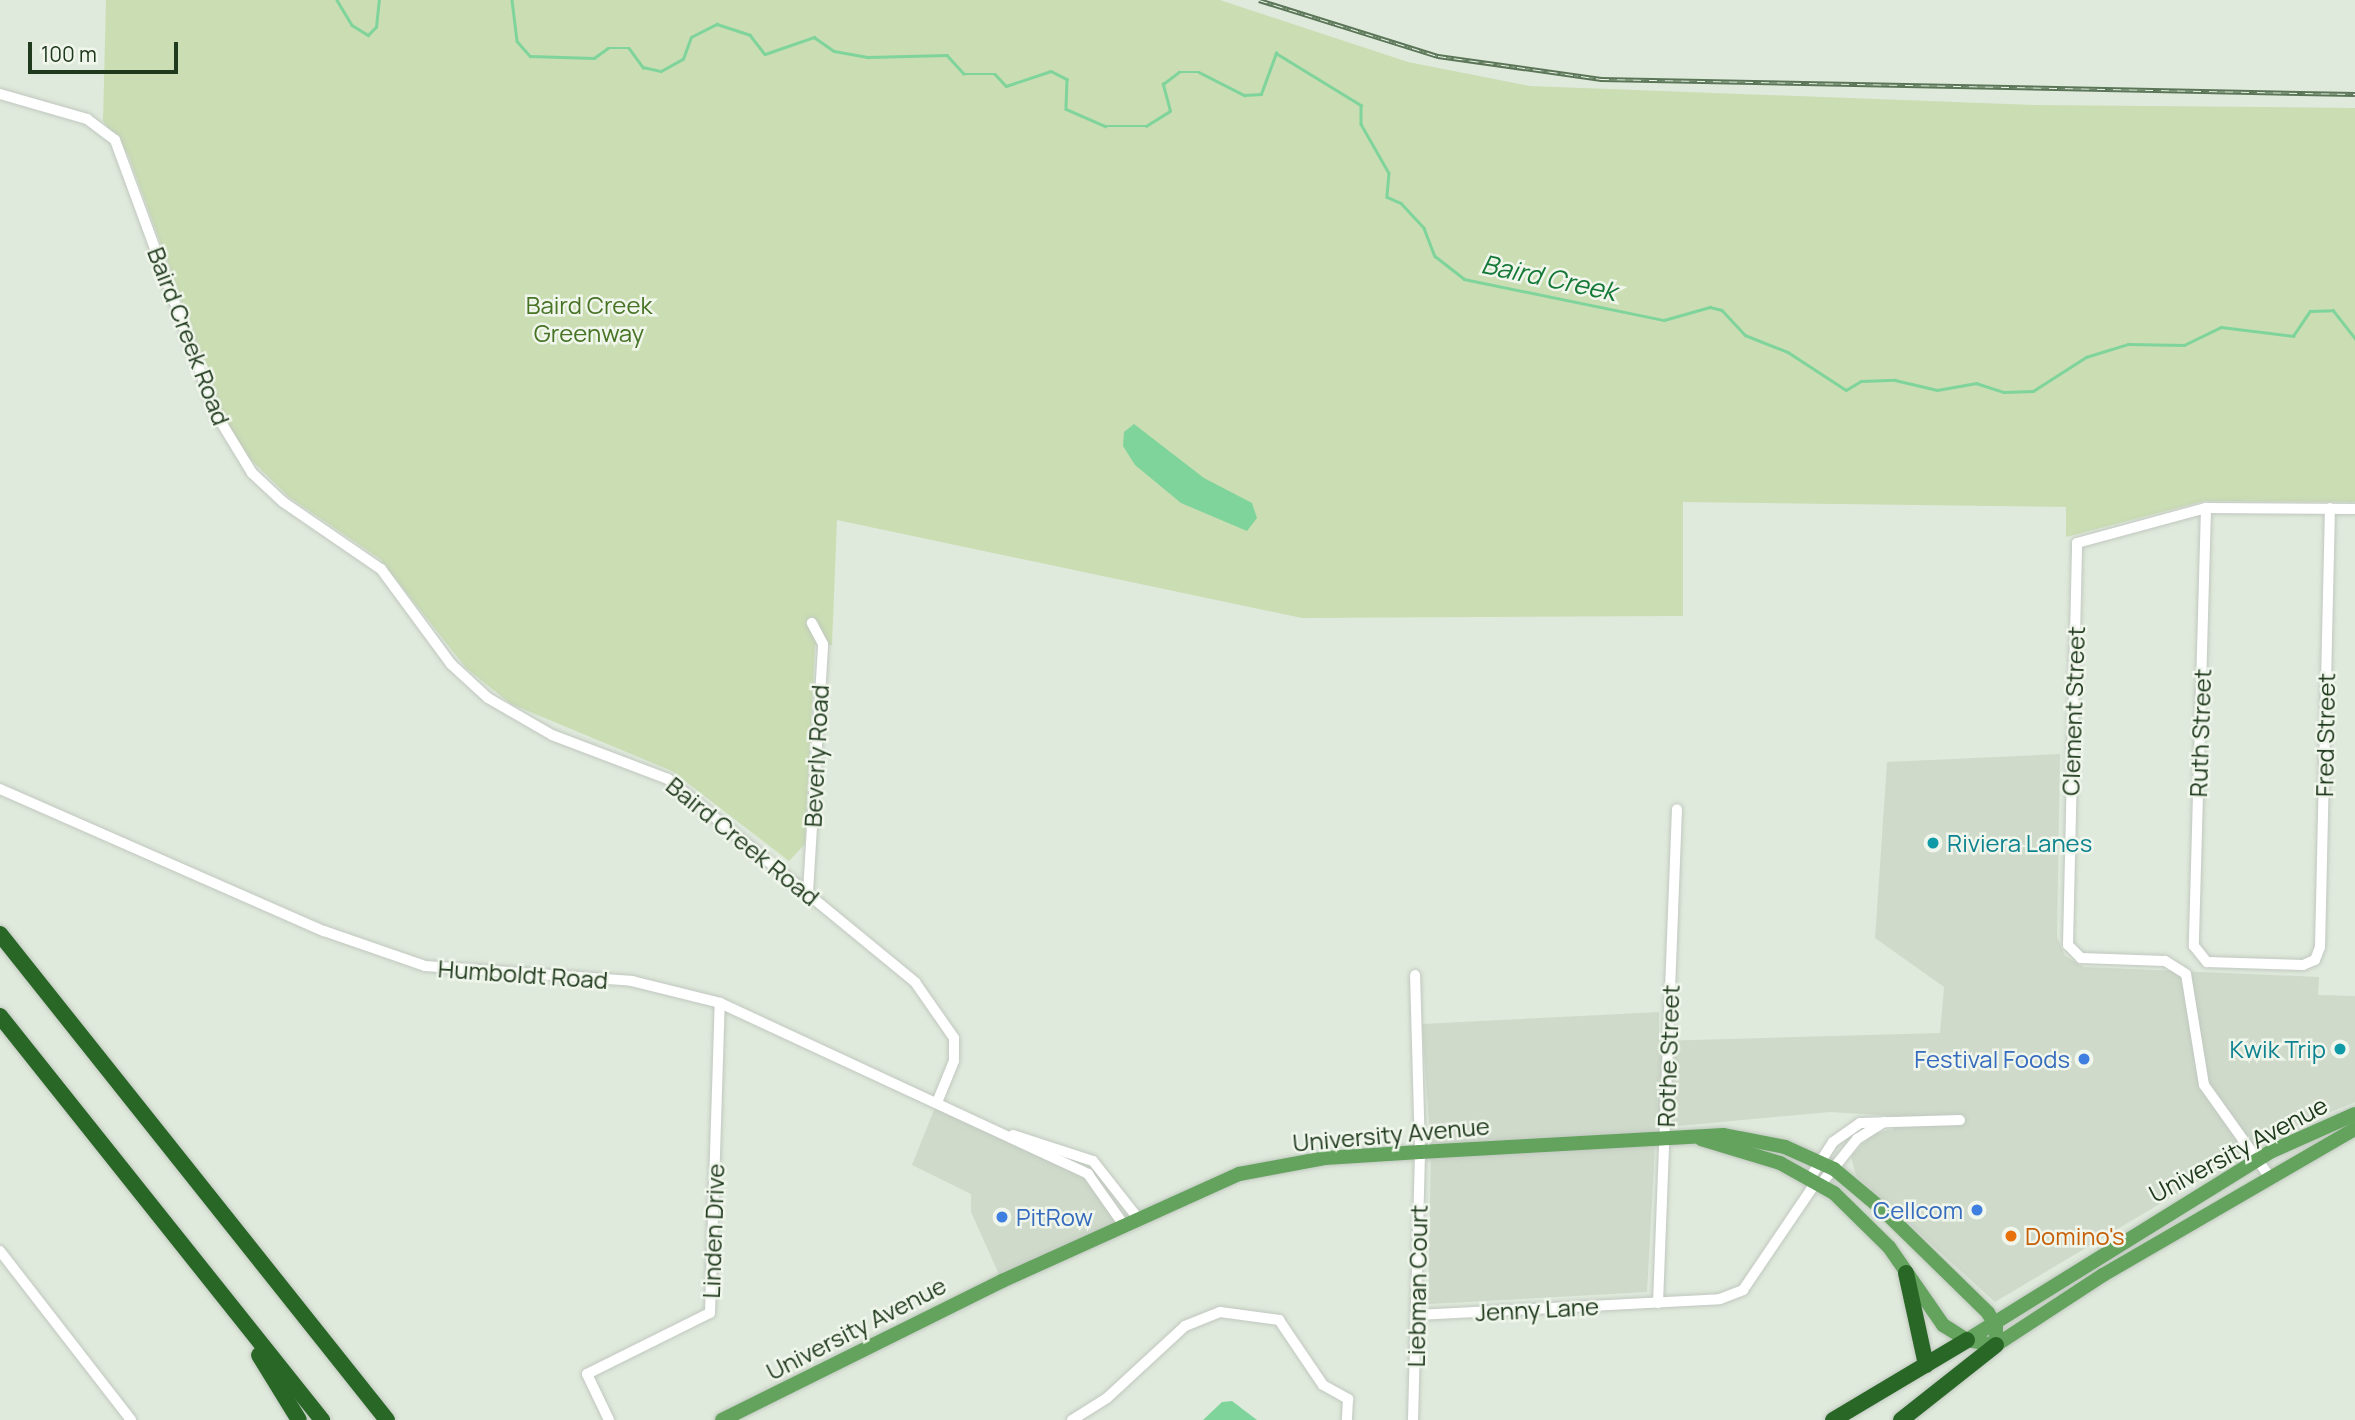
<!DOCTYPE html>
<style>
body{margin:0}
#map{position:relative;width:2355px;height:1420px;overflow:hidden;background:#e0eadc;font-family:Manrope,sans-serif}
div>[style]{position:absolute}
.built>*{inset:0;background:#cfdaca}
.green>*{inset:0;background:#caddb3}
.water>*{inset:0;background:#7fd49b}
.stream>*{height:2.5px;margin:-1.25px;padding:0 1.25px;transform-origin:1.25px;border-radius:1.25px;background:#7fd49b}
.roads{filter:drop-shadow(0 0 2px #c1c8c0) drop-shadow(0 0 2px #c1c8c0)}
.minor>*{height:10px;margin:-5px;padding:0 5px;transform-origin:5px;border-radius:5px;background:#fff}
.major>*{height:14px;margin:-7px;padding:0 7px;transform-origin:7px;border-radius:7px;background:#63a35d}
.highway>*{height:16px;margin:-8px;padding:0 8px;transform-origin:8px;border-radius:8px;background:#296727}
.rail>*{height:5px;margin-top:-2.5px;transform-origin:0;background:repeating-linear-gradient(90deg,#f0f6ec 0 8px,#5a7657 0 16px);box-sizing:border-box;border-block:2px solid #5a7657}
.dots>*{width:19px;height:19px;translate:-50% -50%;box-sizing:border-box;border:4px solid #f0f6ec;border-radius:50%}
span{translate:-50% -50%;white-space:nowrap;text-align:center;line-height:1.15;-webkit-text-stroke:5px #f0f6ec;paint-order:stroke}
.park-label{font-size:24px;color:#477325}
.street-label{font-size:24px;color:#203a1d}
.culture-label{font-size:24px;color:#0d838f}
.left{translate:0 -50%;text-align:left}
.right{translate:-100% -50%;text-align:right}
.shop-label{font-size:24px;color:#366cbe}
.food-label{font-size:24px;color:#c56008}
.water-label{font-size:26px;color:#147837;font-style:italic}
.scale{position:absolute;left:28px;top:42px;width:150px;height:32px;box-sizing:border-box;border:4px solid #203a1d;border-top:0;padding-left:9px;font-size:21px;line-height:24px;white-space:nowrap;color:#203a1d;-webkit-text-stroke:5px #f0f6ec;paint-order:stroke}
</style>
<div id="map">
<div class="built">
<div style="clip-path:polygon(2060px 754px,2057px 937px,2065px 956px,2084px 967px,2319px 977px,2318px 995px,2355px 996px,2355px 1102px,2279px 1133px,1995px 1302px,1856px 1176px,1851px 1156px,1872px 1134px,1894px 1129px,1894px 1116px,1830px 1112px,1656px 1128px,1647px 1292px,1428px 1304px,1431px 1152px,1422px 1024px,1659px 1012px,1659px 1041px,1940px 1033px,1944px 987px,1875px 938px,1887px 762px)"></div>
<div style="clip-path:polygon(938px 1100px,1081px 1170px,1123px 1224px,1002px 1281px,971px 1212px,971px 1194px,912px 1165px)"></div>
</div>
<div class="green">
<div style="clip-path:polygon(106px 0,1220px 0,1408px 62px,1530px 86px,2036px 105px,2355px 108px,2355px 502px,2204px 501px,2066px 537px,2066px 507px,1683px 502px,1683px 616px,1302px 618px,837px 520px,832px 645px,815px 645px,805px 844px,789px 861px,672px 771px,511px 704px,466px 668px,380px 559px,289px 497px,243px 452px,223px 414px,128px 154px,103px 121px)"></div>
</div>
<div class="water">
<div style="clip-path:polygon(1134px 424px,1204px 478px,1252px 503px,1257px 518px,1247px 531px,1181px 503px,1135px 465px,1123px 446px,1124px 432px)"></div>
<div style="clip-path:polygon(1232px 1401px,1257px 1420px,1203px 1420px,1222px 1402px)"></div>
</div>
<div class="stream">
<div style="left:337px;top:0;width:29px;rotate:59deg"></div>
<div style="left:352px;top:25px;width:19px;rotate:32deg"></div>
<div style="left:368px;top:35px;width:11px;rotate:-45deg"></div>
<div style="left:376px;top:27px;width:27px;rotate:-84deg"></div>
<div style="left:512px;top:0;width:41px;rotate:83deg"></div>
<div style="left:517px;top:41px;width:20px;rotate:49deg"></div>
<div style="left:530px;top:56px;width:64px;rotate:1.8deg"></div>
<div style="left:594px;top:58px;width:17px;rotate:-36deg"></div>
<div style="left:608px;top:48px;width:21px"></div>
<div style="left:629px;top:48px;width:24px;rotate:54deg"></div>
<div style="left:643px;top:67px;width:18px;rotate:13deg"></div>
<div style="left:661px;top:71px;width:25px;rotate:-29deg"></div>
<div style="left:683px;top:59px;width:23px;rotate:-70deg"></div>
<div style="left:691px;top:37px;width:29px;rotate:-27deg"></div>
<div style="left:717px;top:24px;width:35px;rotate:18deg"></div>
<div style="left:750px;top:35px;width:24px;rotate:52deg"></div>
<div style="left:765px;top:54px;width:52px;rotate:-19.1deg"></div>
<div style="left:814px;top:37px;width:24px;rotate:35deg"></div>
<div style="left:834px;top:51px;width:35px;rotate:10deg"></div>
<div style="left:868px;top:57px;width:79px;rotate:-1.5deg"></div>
<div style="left:947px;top:55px;width:25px;rotate:48deg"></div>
<div style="left:964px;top:74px;width:31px"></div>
<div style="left:995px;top:74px;width:16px;rotate:47deg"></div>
<div style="left:1006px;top:86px;width:47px;rotate:-18.4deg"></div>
<div style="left:1051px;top:71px;width:18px;rotate:27deg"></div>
<div style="left:1067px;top:79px;width:30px;rotate:92deg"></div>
<div style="left:1066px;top:109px;width:43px;rotate:23.6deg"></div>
<div style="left:1105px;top:126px;width:41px"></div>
<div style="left:1146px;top:126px;width:28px;rotate:-32deg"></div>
<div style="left:1170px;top:111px;width:28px;rotate:-105deg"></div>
<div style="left:1163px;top:84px;width:20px;rotate:-37deg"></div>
<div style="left:1179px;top:72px;width:20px"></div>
<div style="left:1199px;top:72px;width:51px;rotate:27.1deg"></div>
<div style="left:1244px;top:95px;width:17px;rotate:-3deg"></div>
<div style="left:1261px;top:94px;width:44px;rotate:-69.9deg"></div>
<div style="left:1276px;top:53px;width:100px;rotate:31.5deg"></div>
<div style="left:1361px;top:105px;width:19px;rotate:90deg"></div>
<div style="left:1361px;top:124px;width:56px;rotate:60.3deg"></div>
<div style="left:1389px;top:173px;width:24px;rotate:95deg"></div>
<div style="left:1387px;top:197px;width:15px;rotate:23deg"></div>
<div style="left:1401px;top:203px;width:34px;rotate:47deg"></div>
<div style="left:1424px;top:228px;width:30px;rotate:69deg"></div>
<div style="left:1435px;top:256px;width:37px;rotate:38deg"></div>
<div style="left:1464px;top:279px;width:204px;rotate:11.6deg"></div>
<div style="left:1664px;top:320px;width:48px;rotate:-15.8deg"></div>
<div style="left:1710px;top:307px;width:12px;rotate:14deg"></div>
<div style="left:1722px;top:310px;width:34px;rotate:47deg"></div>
<div style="left:1745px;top:335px;width:46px;rotate:21.6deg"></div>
<div style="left:1788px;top:352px;width:69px;rotate:33.2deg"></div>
<div style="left:1846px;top:390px;width:17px;rotate:-31deg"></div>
<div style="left:1861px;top:381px;width:34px;rotate:-2deg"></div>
<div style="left:1895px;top:380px;width:43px;rotate:13.4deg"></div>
<div style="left:1937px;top:390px;width:40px;rotate:-10deg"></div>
<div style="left:1976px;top:383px;width:29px;rotate:18deg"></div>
<div style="left:2004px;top:392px;width:29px;rotate:-2deg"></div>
<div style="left:2033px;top:391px;width:63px;rotate:-32.7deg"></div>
<div style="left:2086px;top:357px;width:44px;rotate:-17.2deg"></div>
<div style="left:2128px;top:344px;width:56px;rotate:1deg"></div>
<div style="left:2184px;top:345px;width:41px;rotate:-25.9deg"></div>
<div style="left:2221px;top:327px;width:73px;rotate:7.1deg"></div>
<div style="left:2293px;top:336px;width:30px;rotate:-56deg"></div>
<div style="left:2310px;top:311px;width:23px;rotate:-2deg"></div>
<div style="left:2333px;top:310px;width:36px;rotate:52deg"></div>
</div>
<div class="roads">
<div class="minor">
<div style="left:0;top:94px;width:91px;rotate:16deg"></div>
<div style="left:87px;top:119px;width:35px;rotate:37deg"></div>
<div style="left:115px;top:140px;width:292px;rotate:69.8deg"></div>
<div style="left:216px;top:414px;width:69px;rotate:58.6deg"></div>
<div style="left:252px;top:473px;width:42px;rotate:43.1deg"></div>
<div style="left:283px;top:502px;width:119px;rotate:34.4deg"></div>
<div style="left:381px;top:569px;width:118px;rotate:53.6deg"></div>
<div style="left:451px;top:664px;width:50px;rotate:42.6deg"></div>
<div style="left:488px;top:698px;width:74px;rotate:30deg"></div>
<div style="left:552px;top:735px;width:124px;rotate:20.8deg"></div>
<div style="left:668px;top:779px;width:320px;rotate:39.4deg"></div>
<div style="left:915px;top:982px;width:68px;rotate:55.1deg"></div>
<div style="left:954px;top:1038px;width:23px;rotate:90deg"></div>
<div style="left:954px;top:1061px;width:42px;rotate:112.3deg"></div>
<div style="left:2206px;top:508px;width:438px;rotate:91.6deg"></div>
<div style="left:2194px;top:946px;width:21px;rotate:51deg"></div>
<div style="left:2207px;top:962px;width:96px;rotate:1.8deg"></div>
<div style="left:2303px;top:965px;width:13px;rotate:-23deg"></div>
<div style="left:2315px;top:960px;width:14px;rotate:-69deg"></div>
<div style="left:2320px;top:947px;width:439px;rotate:-88.7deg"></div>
<div style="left:0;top:789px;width:354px;rotate:23.7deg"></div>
<div style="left:324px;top:931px;width:107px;rotate:19.1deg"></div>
<div style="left:425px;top:966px;width:208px;rotate:4.1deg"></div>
<div style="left:632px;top:981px;width:91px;rotate:14deg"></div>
<div style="left:720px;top:1003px;width:406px;rotate:24.9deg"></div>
<div style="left:1088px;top:1174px;width:61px;rotate:55deg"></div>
<div style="left:808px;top:892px;width:248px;rotate:-86.5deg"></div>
<div style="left:823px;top:644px;width:24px;rotate:-118deg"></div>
<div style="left:1013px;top:1135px;width:84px;rotate:18deg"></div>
<div style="left:1093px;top:1161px;width:71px;rotate:51.8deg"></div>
<div style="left:2269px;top:1176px;width:112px;rotate:-125.5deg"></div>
<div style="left:2204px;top:1085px;width:112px;rotate:-99.2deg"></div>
<div style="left:2186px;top:974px;width:25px;rotate:-148deg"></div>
<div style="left:2165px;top:961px;width:84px;rotate:-178deg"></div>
<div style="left:2081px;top:958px;width:18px;rotate:-135deg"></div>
<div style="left:2068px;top:945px;width:402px;rotate:-88.7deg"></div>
<div style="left:2077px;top:543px;width:134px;rotate:-15.2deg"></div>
<div style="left:2206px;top:508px;width:149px;rotate:0.4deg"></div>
<div style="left:1810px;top:1178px;width:43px;rotate:-57.4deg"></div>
<div style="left:1833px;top:1142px;width:33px;rotate:-35deg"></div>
<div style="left:1860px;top:1123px;width:100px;rotate:-1.7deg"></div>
<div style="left:1821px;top:1184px;width:58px;rotate:-51.3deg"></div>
<div style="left:1857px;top:1139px;width:32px;rotate:-32deg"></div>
<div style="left:0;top:1251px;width:214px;rotate:52.2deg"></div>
<div style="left:1658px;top:1303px;width:494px;rotate:-87.8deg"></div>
<div style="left:1417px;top:1315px;width:303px;rotate:-3deg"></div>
<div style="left:1720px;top:1299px;width:25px;rotate:-21deg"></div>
<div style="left:1743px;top:1290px;width:130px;rotate:-55.9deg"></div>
<div style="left:609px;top:1420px;width:51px;rotate:-115.6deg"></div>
<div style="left:587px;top:1374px;width:137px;rotate:-26.4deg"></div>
<div style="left:710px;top:1313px;width:310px;rotate:-88.2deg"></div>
<div style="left:1072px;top:1420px;width:41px;rotate:-32.2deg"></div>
<div style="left:1107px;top:1398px;width:106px;rotate:-42.7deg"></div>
<div style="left:1185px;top:1326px;width:38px;rotate:-22deg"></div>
<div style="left:1220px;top:1312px;width:60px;rotate:7.7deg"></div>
<div style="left:1279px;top:1320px;width:78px;rotate:55.9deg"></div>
<div style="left:1323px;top:1385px;width:29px;rotate:29deg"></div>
<div style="left:1348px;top:1399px;width:21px;rotate:93deg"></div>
<div style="left:1413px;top:1420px;width:268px;rotate:-88.5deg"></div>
<div style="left:1420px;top:1152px;width:177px;rotate:-91.6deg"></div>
</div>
<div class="major">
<div style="left:1701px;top:1139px;width:83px;rotate:16.9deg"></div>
<div style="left:1780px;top:1163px;width:62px;rotate:29.1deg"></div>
<div style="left:1834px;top:1193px;width:77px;rotate:44.5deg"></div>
<div style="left:1889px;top:1247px;width:95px;rotate:55.3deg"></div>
<div style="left:1943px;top:1325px;width:28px;rotate:32deg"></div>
<div style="left:1967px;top:1340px;width:29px;rotate:10deg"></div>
<div style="left:1967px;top:1340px;width:359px;rotate:-31.8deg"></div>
<div style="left:2272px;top:1151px;width:91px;rotate:-24deg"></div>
<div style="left:1996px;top:1345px;width:128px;rotate:-33.2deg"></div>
<div style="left:2103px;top:1275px;width:291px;rotate:-30.1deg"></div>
<div style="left:722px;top:1420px;width:313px;rotate:-26.4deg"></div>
<div style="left:1002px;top:1281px;width:260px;rotate:-24.3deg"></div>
<div style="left:1239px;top:1174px;width:87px;rotate:-10.5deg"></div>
<div style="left:1325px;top:1158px;width:95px;rotate:-3.6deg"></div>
<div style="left:1420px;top:1152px;width:304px;rotate:-3.2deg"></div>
<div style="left:1724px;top:1135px;width:62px;rotate:11.1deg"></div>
<div style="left:1785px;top:1147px;width:54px;rotate:24.2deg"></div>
<div style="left:1834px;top:1169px;width:64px;rotate:39.9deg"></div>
<div style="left:1883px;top:1210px;width:147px;rotate:44.4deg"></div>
<div style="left:1988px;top:1313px;width:15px;rotate:58deg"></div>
<div style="left:1996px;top:1326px;width:19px;rotate:90deg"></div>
</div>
<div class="highway">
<div style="left:0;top:934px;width:621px;rotate:51.47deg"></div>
<div style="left:0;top:1016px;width:517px;rotate:51.44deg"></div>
<div style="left:1906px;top:1273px;width:94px;rotate:77.7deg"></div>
<div style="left:259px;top:1355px;width:76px;rotate:58.4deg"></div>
<div style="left:1833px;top:1420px;width:156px;rotate:-30.8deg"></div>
<div style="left:1901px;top:1420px;width:121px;rotate:-38.3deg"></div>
</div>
</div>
<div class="rail">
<div style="left:1259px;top:0;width:188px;rotate:17.4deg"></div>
<div style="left:1438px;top:56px;width:165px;rotate:8deg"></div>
<div style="left:1601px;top:79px;width:754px;rotate:1.14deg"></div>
</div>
<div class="dots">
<div style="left:1933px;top:843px;background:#0f9aa8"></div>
<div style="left:2340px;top:1049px;background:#0f9aa8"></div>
<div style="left:2084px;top:1059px;background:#3f7fe0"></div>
<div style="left:1977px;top:1210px;background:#3f7fe0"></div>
<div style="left:1002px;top:1217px;background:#3f7fe0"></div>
<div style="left:2011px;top:1236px;background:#e8710a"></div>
</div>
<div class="park-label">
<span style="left:589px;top:319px">Baird Creek<br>Greenway</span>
</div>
<div class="street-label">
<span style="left:189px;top:336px;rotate:69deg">Baird Creek Road</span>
<span style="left:2073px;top:711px;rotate:-88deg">Clement Street</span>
<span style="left:2200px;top:733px;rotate:-88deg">Ruth Street</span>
<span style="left:2325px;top:735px;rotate:-89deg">Fred Street</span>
<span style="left:816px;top:756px;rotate:-87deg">Beverly Road</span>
<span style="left:743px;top:841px;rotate:39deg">Baird Creek Road</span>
<span style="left:523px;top:974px;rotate:4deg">Humboldt Road</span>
<span style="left:1668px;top:1056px;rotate:-88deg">Rothe Street</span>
<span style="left:1391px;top:1134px;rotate:-5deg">University Avenue</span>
<span style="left:2238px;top:1149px;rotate:-28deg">University Avenue</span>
<span style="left:713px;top:1231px;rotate:-88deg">Linden Drive</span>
<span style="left:1417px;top:1286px;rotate:-89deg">Liebman Court</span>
<span style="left:1537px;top:1309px;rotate:-3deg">Jenny Lane</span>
<span style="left:856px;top:1328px;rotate:-27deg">University Avenue</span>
</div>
<div class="culture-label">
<span class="left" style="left:1947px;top:843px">Riviera Lanes</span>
<span class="right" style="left:2326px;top:1049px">Kwik Trip</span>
</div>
<div class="shop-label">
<span class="right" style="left:2070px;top:1059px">Festival Foods</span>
<span class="right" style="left:1963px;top:1210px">Cellcom</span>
<span class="left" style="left:1016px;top:1217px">PitRow</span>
</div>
<div class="food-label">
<span class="left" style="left:2025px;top:1236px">Domino's</span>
</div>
<div class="water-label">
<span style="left:1549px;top:278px;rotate:12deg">Baird Creek</span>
</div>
<div class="scale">100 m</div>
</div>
